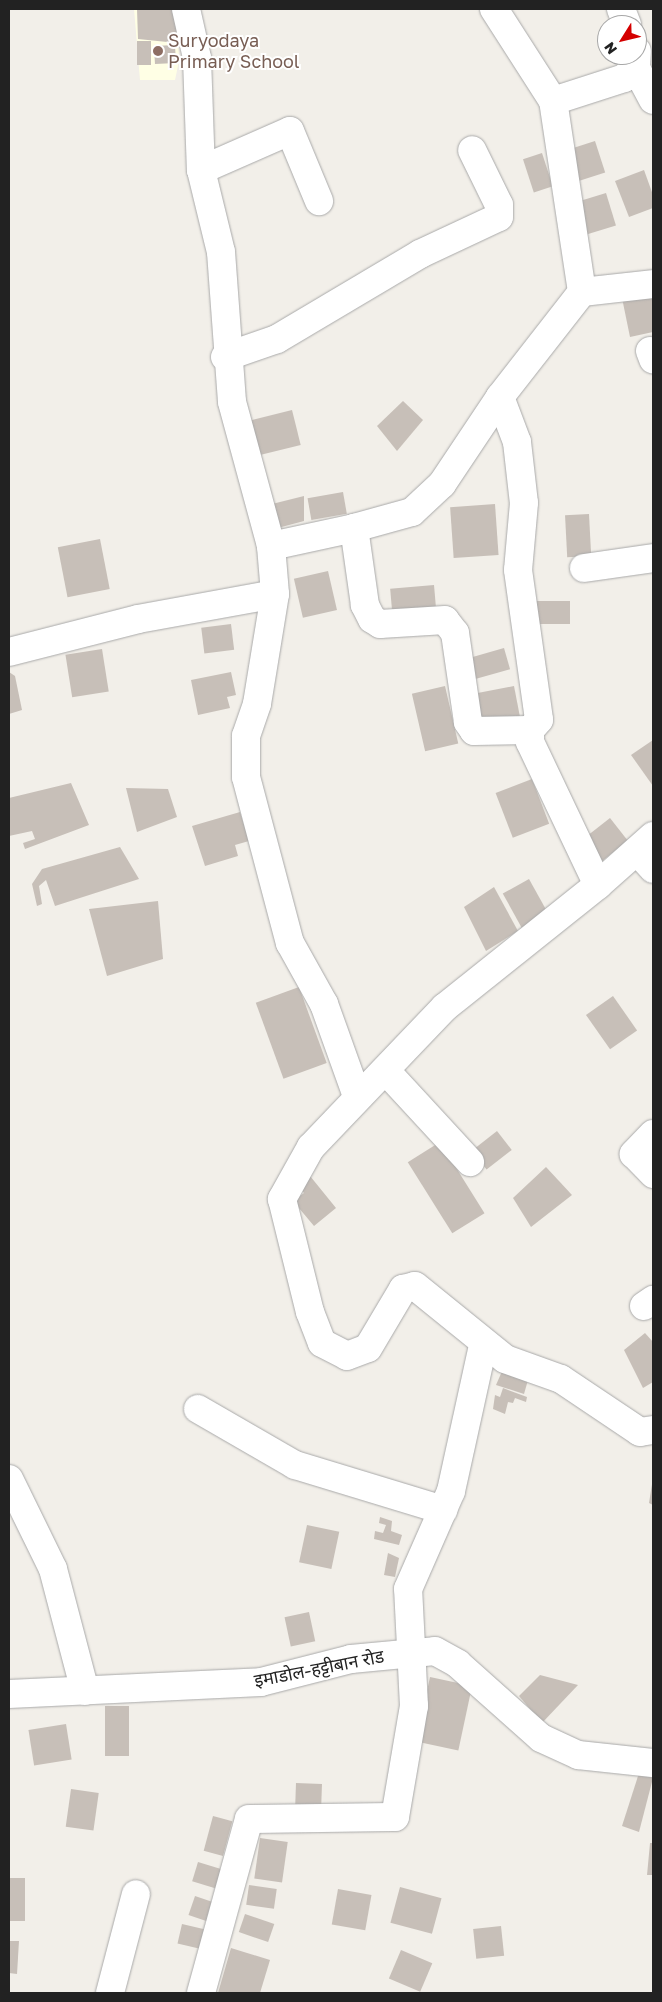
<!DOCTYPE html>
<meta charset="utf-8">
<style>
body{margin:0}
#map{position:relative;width:662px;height:2002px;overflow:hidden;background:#f2efe9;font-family:"Golos Text","Noto Sans Devanagari",sans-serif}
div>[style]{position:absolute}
.education>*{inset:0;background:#ffffe5}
.building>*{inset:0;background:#c7bfb8;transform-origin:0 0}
.roads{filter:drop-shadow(0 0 1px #a9a9a9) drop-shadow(0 0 1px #a9a9a9)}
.minor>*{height:28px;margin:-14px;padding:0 14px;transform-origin:14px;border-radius:14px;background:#fff}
.dots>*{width:14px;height:14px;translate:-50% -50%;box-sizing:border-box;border:2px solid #fff;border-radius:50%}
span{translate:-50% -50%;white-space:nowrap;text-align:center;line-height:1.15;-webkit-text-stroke:4px #fff;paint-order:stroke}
.education-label{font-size:18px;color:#785e54}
.left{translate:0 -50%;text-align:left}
.street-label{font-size:18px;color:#222}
.frame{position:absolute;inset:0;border:10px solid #222;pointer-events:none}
.north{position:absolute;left:597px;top:15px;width:50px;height:50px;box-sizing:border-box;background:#fff;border:1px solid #a7a7a7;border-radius:50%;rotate:234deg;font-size:14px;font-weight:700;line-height:20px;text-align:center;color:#222}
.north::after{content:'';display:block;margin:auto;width:18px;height:22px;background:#d40000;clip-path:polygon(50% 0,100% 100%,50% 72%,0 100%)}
</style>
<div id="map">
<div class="education">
<div style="clip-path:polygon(134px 9px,177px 9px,179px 61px,175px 80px,140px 80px)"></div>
</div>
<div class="building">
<div style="clip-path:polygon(137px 9px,176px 9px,177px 43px,138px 39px)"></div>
<div style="left:137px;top:41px;width:14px;height:24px"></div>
<div style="left:175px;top:45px;width:18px;height:21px;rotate:87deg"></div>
<div style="left:595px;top:141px;width:33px;height:36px;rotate:72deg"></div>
<div style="left:542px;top:153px;width:35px;height:20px;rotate:72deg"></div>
<div style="clip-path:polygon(644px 170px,653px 195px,653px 208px,629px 217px,615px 181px)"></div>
<div style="left:606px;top:193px;width:34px;height:35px;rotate:73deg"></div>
<div style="clip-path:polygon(653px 291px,653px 332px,630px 337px,622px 298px)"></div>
<div style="clip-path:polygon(403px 401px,423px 420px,397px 451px,377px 426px)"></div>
<div style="left:292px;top:410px;width:36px;height:42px;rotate:76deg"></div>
<div style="left:343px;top:492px;width:22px;height:36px;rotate:80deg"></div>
<div style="clip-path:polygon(304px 496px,304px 521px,274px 529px,268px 505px)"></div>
<div style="left:495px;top:504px;width:51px;height:45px;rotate:86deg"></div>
<div style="left:589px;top:514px;width:42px;height:24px;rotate:87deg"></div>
<div style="left:100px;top:539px;width:51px;height:43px;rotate:79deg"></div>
<div style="left:328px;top:571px;width:40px;height:35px;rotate:77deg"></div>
<div style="left:434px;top:585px;width:32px;height:44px;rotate:85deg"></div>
<div style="left:532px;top:601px;width:38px;height:23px"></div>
<div style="left:231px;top:624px;width:26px;height:30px;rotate:83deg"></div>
<div style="left:504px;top:648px;width:22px;height:38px;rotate:74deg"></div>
<div style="left:102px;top:649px;width:43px;height:37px;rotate:81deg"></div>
<div style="clip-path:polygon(9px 672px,15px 676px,22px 710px,9px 714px)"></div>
<div style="clip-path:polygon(231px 672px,236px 695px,227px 697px,230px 708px,198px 715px,191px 680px)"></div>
<div style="left:445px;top:686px;width:59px;height:34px;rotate:77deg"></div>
<div style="left:514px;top:686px;width:33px;height:41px;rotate:79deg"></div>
<div style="clip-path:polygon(653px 740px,653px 786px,631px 755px)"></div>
<div style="left:532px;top:779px;width:48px;height:39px;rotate:69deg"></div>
<div style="clip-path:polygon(71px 783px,89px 825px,25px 849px,23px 843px,35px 839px,32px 831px,9px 836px,9px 798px)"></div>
<div style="clip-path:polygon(126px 788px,168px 789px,177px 817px,137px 832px)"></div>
<div style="clip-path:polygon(240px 812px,249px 841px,235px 845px,238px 856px,205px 866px,192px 826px)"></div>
<div style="left:610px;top:818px;width:29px;height:38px;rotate:52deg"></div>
<div style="clip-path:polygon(120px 847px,139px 879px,55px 906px,46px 880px,39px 886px,42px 904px,37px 906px,32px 884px,42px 869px)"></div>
<div style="left:529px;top:879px;width:39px;height:30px;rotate:61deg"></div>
<div style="clip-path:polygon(494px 887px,518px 931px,486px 951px,464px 907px)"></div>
<div style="clip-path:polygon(158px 901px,163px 959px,107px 976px,89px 909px)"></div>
<div style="left:299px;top:987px;width:81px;height:46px;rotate:70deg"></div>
<div style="left:613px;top:996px;width:42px;height:33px;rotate:55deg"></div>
<div style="left:497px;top:1131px;width:24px;height:32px;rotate:52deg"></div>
<div style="left:440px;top:1142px;width:84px;height:38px;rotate:58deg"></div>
<div style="clip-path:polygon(546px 1167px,572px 1195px,531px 1227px,513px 1198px)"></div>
<div style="clip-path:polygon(306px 1171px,336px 1208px,314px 1226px,293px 1201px,304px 1193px,294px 1181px)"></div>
<div style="clip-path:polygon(645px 1333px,653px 1342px,653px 1382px,643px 1388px,624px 1350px)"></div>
<div style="clip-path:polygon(503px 1369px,528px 1380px,524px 1394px,496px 1385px)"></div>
<div style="clip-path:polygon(503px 1388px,527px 1397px,526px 1402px,515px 1398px,513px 1403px,508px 1402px,505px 1414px,493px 1409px,495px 1395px,500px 1397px)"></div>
<div style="clip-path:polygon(653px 1478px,653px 1505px,649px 1503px)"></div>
<div style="clip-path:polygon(380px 1517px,392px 1521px,391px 1531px,402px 1535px,399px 1545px,374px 1539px,375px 1531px,383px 1533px,386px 1525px,379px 1523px)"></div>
<div style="left:307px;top:1525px;width:33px;height:38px;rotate:12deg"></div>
<div style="clip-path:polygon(388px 1553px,399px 1558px,395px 1577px,384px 1575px)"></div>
<div style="left:309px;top:1612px;width:30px;height:25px;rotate:78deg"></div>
<div style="clip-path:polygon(540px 1675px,578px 1685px,542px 1723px,519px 1696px)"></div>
<div style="left:430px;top:1677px;width:43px;height:66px;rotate:12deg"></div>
<div style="left:105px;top:1706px;width:24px;height:50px"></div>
<div style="left:66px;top:1724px;width:36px;height:38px;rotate:81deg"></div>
<div style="clip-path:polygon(639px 1773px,653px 1778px,639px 1832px,622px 1826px)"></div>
<div style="left:296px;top:1783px;width:26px;height:30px;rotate:2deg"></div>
<div style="left:71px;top:1789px;width:28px;height:38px;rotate:8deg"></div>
<div style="left:213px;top:1816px;width:20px;height:36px;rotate:15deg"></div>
<div style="left:260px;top:1838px;width:28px;height:41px;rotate:8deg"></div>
<div style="clip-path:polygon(650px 1843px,653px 1843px,653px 1875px,647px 1875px)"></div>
<div style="left:198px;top:1862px;width:24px;height:20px;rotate:17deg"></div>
<div style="left:9px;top:1878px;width:16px;height:43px"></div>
<div style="left:249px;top:1885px;width:28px;height:20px;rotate:8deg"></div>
<div style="left:400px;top:1887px;width:43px;height:37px;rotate:15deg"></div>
<div style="left:338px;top:1889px;width:34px;height:36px;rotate:10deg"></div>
<div style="left:195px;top:1896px;width:21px;height:20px;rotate:19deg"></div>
<div style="left:245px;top:1914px;width:31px;height:19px;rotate:19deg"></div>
<div style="left:182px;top:1924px;width:23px;height:20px;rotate:13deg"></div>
<div style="left:501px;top:1926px;width:30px;height:28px;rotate:84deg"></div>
<div style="clip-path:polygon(9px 1941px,19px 1941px,17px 1974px,9px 1973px)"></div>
<div style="clip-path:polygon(231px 1948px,270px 1960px,260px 1993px,218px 1993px)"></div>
<div style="left:401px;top:1950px;width:34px;height:31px;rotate:23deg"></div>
</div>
<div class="roads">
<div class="minor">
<div style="left:186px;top:9px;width:50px;rotate:77.3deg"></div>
<div style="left:197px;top:58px;width:112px;rotate:88deg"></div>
<div style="left:201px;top:170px;width:84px;rotate:76.3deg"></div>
<div style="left:221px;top:252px;width:150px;rotate:85.8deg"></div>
<div style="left:232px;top:402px;width:149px;rotate:74.8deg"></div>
<div style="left:271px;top:546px;width:48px;rotate:85.2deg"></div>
<div style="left:275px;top:594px;width:111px;rotate:99.3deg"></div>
<div style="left:257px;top:704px;width:34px;rotate:109deg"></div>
<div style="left:246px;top:736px;width:41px;rotate:90deg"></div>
<div style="left:246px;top:777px;width:172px;rotate:75.2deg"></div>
<div style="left:290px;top:943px;width:70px;rotate:60.9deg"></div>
<div style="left:324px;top:1004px;width:98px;rotate:70.3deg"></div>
<div style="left:494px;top:9px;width:109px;rotate:57.3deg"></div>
<div style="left:553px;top:101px;width:75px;rotate:-17.9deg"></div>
<div style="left:624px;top:78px;width:16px;rotate:-40deg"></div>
<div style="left:636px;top:68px;width:17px;rotate:-87deg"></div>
<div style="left:621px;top:9px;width:17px;rotate:69deg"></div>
<div style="left:636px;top:68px;width:36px;rotate:62deg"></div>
<div style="left:201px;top:170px;width:97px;rotate:-23.7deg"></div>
<div style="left:290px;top:131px;width:76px;rotate:67.5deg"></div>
<div style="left:582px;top:292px;width:71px;rotate:-6.4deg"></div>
<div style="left:650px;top:351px;width:9px;rotate:69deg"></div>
<div style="left:225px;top:357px;width:55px;rotate:-19.1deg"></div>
<div style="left:277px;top:339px;width:166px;rotate:-30.7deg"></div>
<div style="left:420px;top:254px;width:87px;rotate:-25.1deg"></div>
<div style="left:499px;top:217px;width:12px;rotate:-90deg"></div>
<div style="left:499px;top:205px;width:61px;rotate:-116.1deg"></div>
<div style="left:500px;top:397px;width:133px;rotate:-52deg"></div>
<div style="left:582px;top:292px;width:193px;rotate:-98.6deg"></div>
<div style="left:271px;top:546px;width:85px;rotate:-12.2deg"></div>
<div style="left:584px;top:568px;width:70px;rotate:-8.2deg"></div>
<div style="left:9px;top:652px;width:133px;rotate:-14.3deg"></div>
<div style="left:138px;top:619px;width:139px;rotate:-10.3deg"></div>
<div style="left:530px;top:730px;width:56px;rotate:179deg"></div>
<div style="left:474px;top:731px;width:11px;rotate:-124deg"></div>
<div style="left:468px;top:722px;width:90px;rotate:-98.3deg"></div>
<div style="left:455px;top:633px;width:16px;rotate:-128deg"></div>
<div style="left:445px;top:620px;width:65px;rotate:176.5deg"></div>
<div style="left:380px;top:624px;width:9px;rotate:-148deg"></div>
<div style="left:372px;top:619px;width:16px;rotate:-117deg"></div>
<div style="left:365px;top:605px;width:78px;rotate:-98.1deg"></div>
<div style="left:354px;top:528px;width:60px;rotate:-15.4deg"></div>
<div style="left:412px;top:512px;width:41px;rotate:-43deg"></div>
<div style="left:442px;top:484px;width:105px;rotate:-56.3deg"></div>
<div style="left:500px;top:397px;width:48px;rotate:69.3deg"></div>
<div style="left:517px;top:442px;width:61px;rotate:83.5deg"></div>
<div style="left:524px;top:503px;width:67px;rotate:95.1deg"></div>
<div style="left:518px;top:570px;width:151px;rotate:82deg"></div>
<div style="left:539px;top:720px;width:13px;rotate:132deg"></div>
<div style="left:530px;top:730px;width:12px;rotate:90deg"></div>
<div style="left:530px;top:742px;width:158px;rotate:64.6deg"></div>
<div style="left:653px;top:836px;width:74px;rotate:138.3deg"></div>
<div style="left:598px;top:885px;width:196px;rotate:141.4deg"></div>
<div style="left:445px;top:1007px;width:194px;rotate:133.7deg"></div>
<div style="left:311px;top:1147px;width:60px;rotate:119.1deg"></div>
<div style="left:282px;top:1199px;width:116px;rotate:76.1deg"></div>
<div style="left:310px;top:1312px;width:33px;rotate:69deg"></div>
<div style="left:322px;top:1343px;width:28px;rotate:27deg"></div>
<div style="left:347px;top:1356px;width:22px;rotate:-21deg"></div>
<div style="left:368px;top:1348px;width:69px;rotate:-59.3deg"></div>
<div style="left:403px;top:1289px;width:12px;rotate:-14deg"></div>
<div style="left:415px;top:1286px;width:116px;rotate:39deg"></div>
<div style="left:505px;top:1359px;width:59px;rotate:19.7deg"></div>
<div style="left:561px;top:1379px;width:95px;rotate:33.9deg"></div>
<div style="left:640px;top:1432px;width:13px;rotate:-9deg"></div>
<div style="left:637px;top:851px;width:24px;rotate:48deg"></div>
<div style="left:386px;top:1071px;width:124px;rotate:47.3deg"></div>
<div style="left:653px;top:1134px;width:28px;rotate:134deg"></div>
<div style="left:634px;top:1154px;width:28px;rotate:46deg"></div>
<div style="left:644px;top:1306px;width:11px;rotate:-34deg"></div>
<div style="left:198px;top:1409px;width:112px;rotate:30deg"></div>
<div style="left:295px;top:1465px;width:155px;rotate:16.9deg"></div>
<div style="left:9px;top:1479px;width:100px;rotate:63.9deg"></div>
<div style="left:53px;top:1569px;width:126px;rotate:75.3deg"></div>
<div style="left:9px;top:1694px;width:252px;rotate:-2.7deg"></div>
<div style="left:261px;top:1682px;width:93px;rotate:-14.3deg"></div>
<div style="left:351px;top:1659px;width:84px;rotate:-5.4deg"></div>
<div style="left:435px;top:1651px;width:26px;rotate:29deg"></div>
<div style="left:458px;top:1664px;width:111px;rotate:41.7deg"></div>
<div style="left:541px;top:1738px;width:41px;rotate:24.7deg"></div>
<div style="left:578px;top:1755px;width:75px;rotate:6.1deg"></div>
<div style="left:110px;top:1993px;width:102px;rotate:-75.3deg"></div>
<div style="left:201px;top:1993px;width:180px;rotate:-74.6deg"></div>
<div style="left:249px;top:1819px;width:146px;rotate:-0.8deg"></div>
<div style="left:395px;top:1817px;width:113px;rotate:-80.3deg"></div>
<div style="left:414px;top:1706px;width:117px;rotate:-92.9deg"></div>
<div style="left:408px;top:1589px;width:107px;rotate:-66.3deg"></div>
<div style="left:451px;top:1491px;width:149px;rotate:-77.6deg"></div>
</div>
</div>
<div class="dots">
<div style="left:158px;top:51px;background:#8d6e63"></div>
</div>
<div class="education-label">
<span class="left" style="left:168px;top:51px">Suryodaya<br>Primary School</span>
</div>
<div class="street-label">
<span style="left:319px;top:1668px;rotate:-11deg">इमाडोल-हट्टीबान रोड</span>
</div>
<div class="frame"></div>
<div class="north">N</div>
</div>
